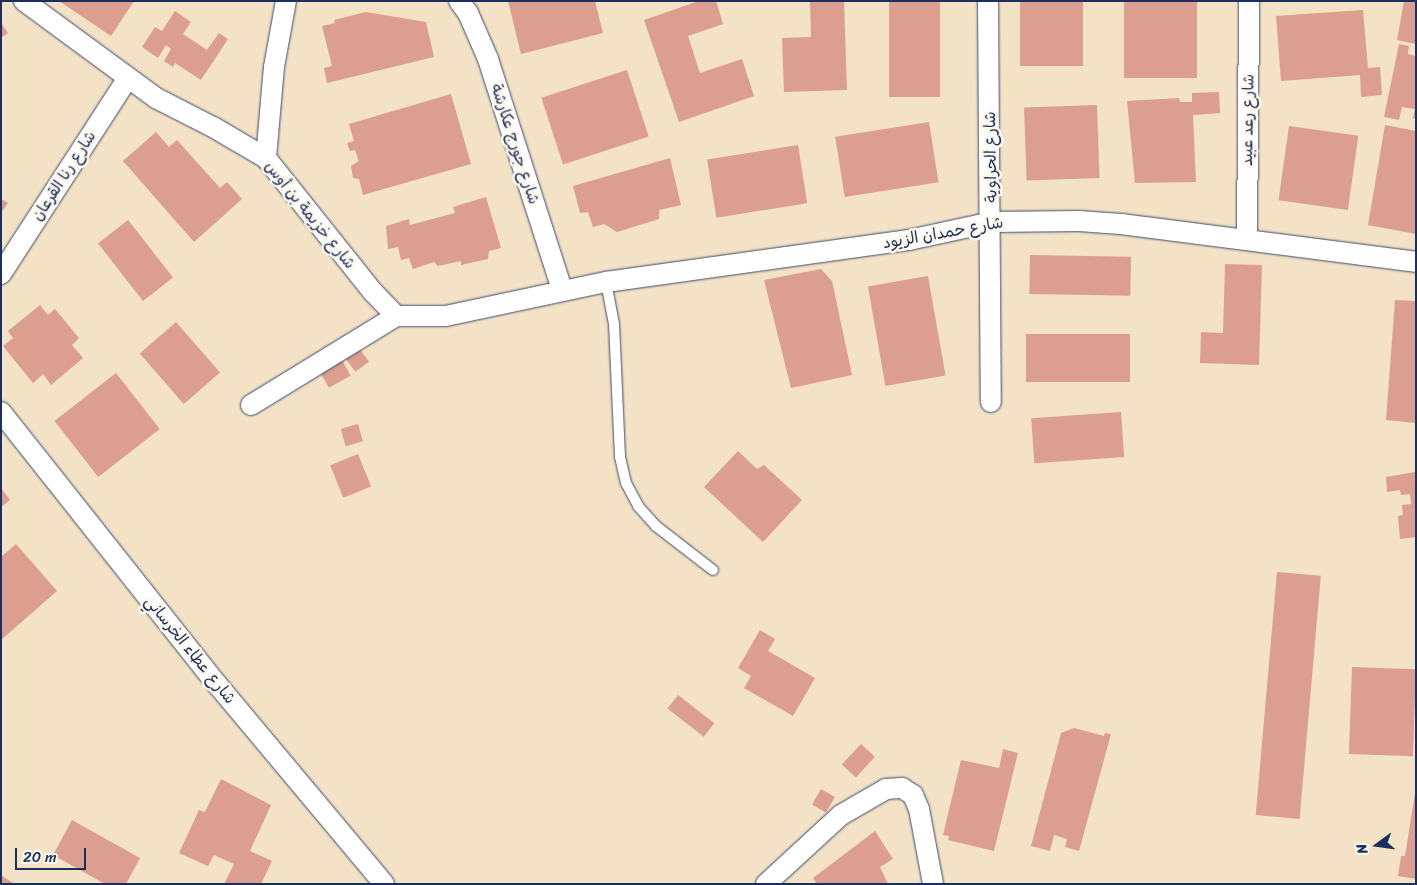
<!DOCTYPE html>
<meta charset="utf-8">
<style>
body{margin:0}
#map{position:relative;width:1417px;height:885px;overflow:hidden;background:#f3e2c5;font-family:Sriracha,"Playpen Sans Arabic",sans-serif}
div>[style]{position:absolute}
.building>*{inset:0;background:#db9e8f;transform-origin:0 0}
.roads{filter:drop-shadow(0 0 1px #3b4a6d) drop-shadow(0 0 1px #3b4a6d)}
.service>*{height:10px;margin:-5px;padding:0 5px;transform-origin:5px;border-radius:5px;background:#fff}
.minor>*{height:20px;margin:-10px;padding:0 10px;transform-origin:10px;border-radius:10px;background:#fff}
span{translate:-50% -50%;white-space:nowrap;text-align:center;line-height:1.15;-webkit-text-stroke:5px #fbf7ec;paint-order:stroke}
.street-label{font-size:16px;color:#1b2f5e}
.frame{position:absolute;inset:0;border:2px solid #1b2f5e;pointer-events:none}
.north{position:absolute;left:1352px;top:820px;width:50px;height:50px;-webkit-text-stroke:4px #fbf7ec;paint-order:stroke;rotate:256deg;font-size:14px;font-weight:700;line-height:20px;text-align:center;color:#1b2f5e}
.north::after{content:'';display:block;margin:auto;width:18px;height:22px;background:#1b2f5e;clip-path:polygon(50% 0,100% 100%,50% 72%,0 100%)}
.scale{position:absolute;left:15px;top:848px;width:71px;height:22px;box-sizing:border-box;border:2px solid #1b2f5e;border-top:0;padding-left:6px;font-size:15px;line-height:18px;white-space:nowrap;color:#1b2f5e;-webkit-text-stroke:4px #fbf7ec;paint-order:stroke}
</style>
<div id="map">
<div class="building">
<div style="clip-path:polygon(59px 1px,134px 1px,111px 36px)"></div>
<div style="clip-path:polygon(508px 1px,595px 1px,603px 33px,521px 54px)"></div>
<div style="clip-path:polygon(699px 1px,716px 1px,723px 24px,688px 36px,700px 73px,742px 59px,754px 96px,679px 122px,644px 20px)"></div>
<div style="clip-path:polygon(810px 1px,844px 1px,847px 90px,784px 92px,782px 38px,811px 37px)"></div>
<div style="left:889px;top:1px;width:51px;height:96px"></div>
<div style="left:1020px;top:1px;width:63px;height:65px"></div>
<div style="left:1124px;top:1px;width:73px;height:77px"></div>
<div style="clip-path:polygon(1404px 1px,1416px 1px,1416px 44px,1397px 40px)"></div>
<div style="clip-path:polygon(1363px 10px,1368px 68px,1380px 67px,1382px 95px,1361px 97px,1360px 75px,1281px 81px,1276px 16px)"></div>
<div style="clip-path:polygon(175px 11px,191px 22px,183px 34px,207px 50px,219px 33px,228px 39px,201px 80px,175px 63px,173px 67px,164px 61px,171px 49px,166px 45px,158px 58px,142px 47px,155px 27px,162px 31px)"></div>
<div style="clip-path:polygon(366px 12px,426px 22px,434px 57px,327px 83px,324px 68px,332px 66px,322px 26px,335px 23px,334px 20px)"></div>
<div style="clip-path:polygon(1px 23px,8px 33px,1px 38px)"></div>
<div style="clip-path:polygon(1399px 44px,1409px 46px,1408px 54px,1416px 56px,1416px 119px,1413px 118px,1415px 109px,1402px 107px,1399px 120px,1384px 117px)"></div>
<div style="left:627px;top:70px;width:70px;height:90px;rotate:72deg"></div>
<div style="clip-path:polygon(1219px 92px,1220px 113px,1193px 115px,1196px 182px,1135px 183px,1127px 101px,1179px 98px,1180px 102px,1192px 102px,1192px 93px)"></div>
<div style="clip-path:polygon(451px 94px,471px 164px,363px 195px,359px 179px,353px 178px,351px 166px,359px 161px,355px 150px,350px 151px,347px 143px,354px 141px,349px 124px)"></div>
<div style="left:1097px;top:105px;width:73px;height:73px;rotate:88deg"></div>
<div style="left:929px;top:122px;width:61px;height:95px;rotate:81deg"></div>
<div style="clip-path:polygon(1385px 125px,1416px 131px,1416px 234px,1368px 225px)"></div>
<div style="left:1289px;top:126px;width:70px;height:75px;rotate:8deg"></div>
<div style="clip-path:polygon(156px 132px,169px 147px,177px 140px,220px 188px,227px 182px,242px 199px,194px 242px,123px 161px)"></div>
<div style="left:798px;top:145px;width:59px;height:92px;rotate:81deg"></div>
<div style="clip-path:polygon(670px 158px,681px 205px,659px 210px,659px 219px,617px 232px,604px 224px,593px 227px,588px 212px,580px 213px,573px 186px)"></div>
<div style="clip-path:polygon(486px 197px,501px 248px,489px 251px,488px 259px,461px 265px,461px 261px,438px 266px,434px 262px,413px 269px,409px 258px,401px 260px,398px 247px,388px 249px,386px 226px,409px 219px,410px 225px,455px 213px,453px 207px)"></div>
<div style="clip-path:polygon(1px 199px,8px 203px,1px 213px)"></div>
<div style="left:128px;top:220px;width:73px;height:38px;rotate:52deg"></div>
<div style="left:1030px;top:255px;width:101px;height:39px;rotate:1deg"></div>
<div style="clip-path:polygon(1225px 264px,1262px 265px,1259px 365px,1200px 363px,1201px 332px,1223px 333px)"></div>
<div style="clip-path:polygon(821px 269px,832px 281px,852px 375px,791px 388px,764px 280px)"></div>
<div style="left:928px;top:276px;width:101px;height:61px;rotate:80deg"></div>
<div style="clip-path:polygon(1395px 300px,1416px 301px,1416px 423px,1386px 420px)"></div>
<div style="clip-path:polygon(40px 305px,48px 315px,55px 309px,79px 338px,72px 345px,83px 358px,51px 385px,43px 374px,33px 383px,3px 346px,13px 338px,8px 331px)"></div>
<div style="left:176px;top:322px;width:67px;height:48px;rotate:49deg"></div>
<div style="left:1026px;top:334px;width:104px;height:48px"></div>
<div style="left:359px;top:348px;width:17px;height:17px;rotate:54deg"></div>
<div style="left:342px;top:360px;width:18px;height:25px;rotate:61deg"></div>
<div style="left:116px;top:373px;width:71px;height:78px;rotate:52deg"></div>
<div style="left:1121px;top:412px;width:45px;height:90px;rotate:86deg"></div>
<div style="left:358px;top:424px;width:18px;height:18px;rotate:74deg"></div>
<div style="clip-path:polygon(738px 451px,757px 469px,764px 465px,802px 500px,763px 542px,704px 487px)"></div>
<div style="left:358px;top:454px;width:35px;height:30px;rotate:68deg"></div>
<div style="clip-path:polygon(1415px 472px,1416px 537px,1400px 539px,1398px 516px,1403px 515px,1402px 505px,1411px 504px,1410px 494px,1401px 495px,1400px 490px,1387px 492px,1386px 477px)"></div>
<div style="clip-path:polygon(1px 488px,10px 500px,1px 507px)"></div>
<div style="clip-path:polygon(16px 544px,57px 591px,1px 640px,1px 557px)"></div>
<div style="left:1277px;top:572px;width:44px;height:244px;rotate:5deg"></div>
<div style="clip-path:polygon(760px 630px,775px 639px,768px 651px,815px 678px,793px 716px,744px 688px,751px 676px,738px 668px)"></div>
<div style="left:1352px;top:667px;width:64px;height:87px;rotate:2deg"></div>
<div style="left:678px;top:695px;width:46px;height:17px;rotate:38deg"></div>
<div style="clip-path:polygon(1074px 728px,1104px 736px,1105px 733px,1111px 734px,1079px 851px,1065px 847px,1067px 839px,1054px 835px,1050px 851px,1031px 846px,1061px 733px)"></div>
<div style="left:861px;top:744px;width:19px;height:28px;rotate:43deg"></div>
<div style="clip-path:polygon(1003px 749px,1018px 753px,994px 851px,948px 840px,949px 836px,943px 835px,961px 760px,999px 768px)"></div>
<div style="clip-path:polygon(221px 779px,271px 805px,250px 851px,272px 861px,261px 884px,224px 884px,234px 864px,214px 855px,208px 866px,179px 853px,199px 810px,205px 812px)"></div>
<div style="clip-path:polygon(1416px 787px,1416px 879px,1398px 876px,1401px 856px,1405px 856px)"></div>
<div style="left:821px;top:789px;width:16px;height:18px;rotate:30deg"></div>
<div style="clip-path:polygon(72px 820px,140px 858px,126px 884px,105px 884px,53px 855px)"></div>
<div style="clip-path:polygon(875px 831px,893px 859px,880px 867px,888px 884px,817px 884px,813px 878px)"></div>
<div style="clip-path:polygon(2px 876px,15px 884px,1px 884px)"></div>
</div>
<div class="roads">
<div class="service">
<div style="left:606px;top:282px;width:43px;rotate:79.2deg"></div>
<div style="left:614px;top:324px;width:133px;rotate:87.4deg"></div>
<div style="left:620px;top:457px;width:27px;rotate:77deg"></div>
<div style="left:626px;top:483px;width:26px;rotate:62deg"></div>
<div style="left:638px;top:506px;width:27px;rotate:48deg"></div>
<div style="left:656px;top:526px;width:72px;rotate:37.7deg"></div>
</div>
<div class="minor">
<div style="left:24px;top:1px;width:164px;rotate:36.3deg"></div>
<div style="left:156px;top:98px;width:64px;rotate:27deg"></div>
<div style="left:213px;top:127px;width:61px;rotate:30.3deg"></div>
<div style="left:266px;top:158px;width:171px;rotate:51.4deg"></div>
<div style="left:373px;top:292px;width:33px;rotate:46deg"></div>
<div style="left:396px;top:316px;width:50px"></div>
<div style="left:446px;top:316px;width:164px;rotate:-12deg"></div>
<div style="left:606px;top:282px;width:306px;rotate:-7.9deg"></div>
<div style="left:909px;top:240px;width:85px;rotate:-12.2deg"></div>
<div style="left:992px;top:222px;width:87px;rotate:-0.7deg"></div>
<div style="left:1079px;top:221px;width:42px;rotate:4.1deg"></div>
<div style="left:1121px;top:224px;width:297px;rotate:7.3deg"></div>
<div style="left:459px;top:1px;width:15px;rotate:53deg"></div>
<div style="left:468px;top:13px;width:50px;rotate:66.5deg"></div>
<div style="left:488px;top:59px;width:243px;rotate:72.2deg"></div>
<div style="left:988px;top:1px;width:401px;rotate:89.6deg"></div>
<div style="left:266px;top:158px;width:91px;rotate:-85deg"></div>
<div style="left:274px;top:67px;width:67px;rotate:-79.7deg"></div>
<div style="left:1247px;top:239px;width:238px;rotate:-89.5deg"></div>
<div style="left:1px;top:274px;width:232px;rotate:-57.1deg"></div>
<div style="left:251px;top:405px;width:170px;rotate:-31.5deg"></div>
<div style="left:1px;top:412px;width:346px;rotate:51.6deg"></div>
<div style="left:216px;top:683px;width:262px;rotate:50.1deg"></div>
<div style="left:766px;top:884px;width:102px;rotate:-42.6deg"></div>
<div style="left:841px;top:815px;width:52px;rotate:-30deg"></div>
<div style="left:886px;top:789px;width:16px;rotate:-4deg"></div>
<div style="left:902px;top:788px;width:13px;rotate:32deg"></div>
<div style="left:913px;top:795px;width:15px;rotate:67deg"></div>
<div style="left:919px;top:809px;width:76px;rotate:79.4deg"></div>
</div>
</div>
<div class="street-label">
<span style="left:1248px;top:120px;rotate:-89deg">شارع رعد عبيد</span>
<span style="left:515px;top:144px;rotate:72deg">شارع جورج عكارشة</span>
<span style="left:991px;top:157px;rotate:-91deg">شارع الحراوية</span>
<span style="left:64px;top:176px;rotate:-57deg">شارع رنا القرعان</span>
<span style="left:310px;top:215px;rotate:51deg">شارع خزيمة بن أوس</span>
<span style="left:943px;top:233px;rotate:-10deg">شارع حمدان الزيود</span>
<span style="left:190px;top:650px;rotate:51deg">شارع عطاء الخرساني</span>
</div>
<div class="frame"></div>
<div class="north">N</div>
<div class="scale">20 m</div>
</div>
